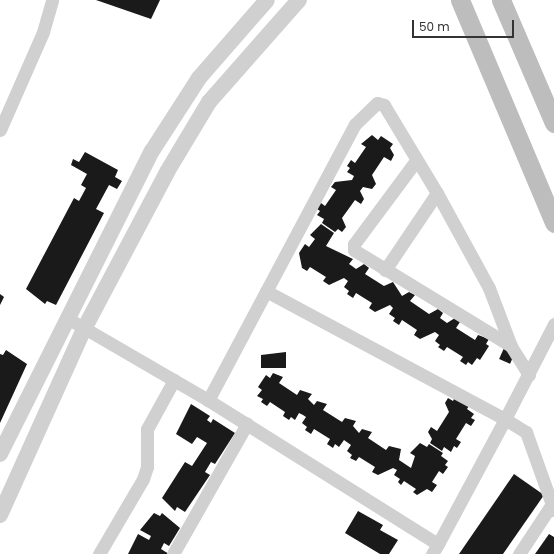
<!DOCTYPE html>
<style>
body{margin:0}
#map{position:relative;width:554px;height:554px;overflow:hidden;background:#fff;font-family:Poppins,sans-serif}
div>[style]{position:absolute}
.building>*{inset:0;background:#1a1a1a;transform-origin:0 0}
.minor>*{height:13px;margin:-6.5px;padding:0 6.5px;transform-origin:6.5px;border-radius:6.5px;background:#d0d0d0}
.tertiary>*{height:16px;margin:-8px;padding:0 8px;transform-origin:8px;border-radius:8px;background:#d0d0d0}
.secondary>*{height:19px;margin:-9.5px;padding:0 9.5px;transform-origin:9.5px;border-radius:9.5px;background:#bdbdbd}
span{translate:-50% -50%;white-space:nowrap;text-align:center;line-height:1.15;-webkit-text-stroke:4px #fff;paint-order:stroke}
.scale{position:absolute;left:412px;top:20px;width:102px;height:18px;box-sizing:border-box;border:2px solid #333;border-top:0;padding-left:5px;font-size:12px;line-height:14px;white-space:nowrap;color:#333;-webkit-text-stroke:3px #fff;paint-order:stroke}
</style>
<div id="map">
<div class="building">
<div style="clip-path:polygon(96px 0,160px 0,151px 19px)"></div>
<div style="clip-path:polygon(372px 135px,378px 140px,381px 136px,393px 144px,390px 148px,394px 155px,391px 161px,384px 157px,372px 175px,376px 184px,372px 189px,363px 187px,360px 191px,364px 199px,361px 204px,355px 200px,342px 218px,346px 227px,342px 232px,338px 229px,335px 232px,322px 223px,324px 219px,317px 215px,320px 211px,317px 209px,321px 203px,325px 206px,336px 190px,331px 187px,335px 182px,352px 180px,354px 176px,347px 172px,350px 168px,347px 166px,351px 160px,355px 163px,366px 147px,361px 144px)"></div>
<div style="clip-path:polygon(85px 152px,118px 170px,115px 177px,122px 181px,117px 189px,109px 185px,96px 209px,104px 213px,56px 305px,47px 301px,45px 304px,26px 289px,74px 198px,79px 201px,86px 188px,81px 185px,87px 174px,71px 165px,73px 159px,79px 162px)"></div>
<div style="clip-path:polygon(321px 224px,334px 233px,326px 246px,353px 259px,349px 264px,352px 266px,356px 269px,364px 264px,369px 268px,365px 274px,384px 286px,393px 282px,402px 296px,409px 292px,415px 295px,410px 301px,429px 314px,438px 309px,443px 313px,440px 318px,447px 323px,455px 318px,460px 322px,456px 328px,475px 340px,478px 335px,489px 339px,486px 344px,489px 346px,480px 360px,477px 358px,472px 365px,468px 362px,466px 365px,460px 361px,463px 357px,447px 347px,444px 351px,438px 347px,440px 345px,435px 341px,439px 335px,435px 332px,420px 339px,414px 335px,417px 330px,402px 320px,399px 325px,393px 321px,395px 318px,389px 314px,393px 308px,390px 305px,375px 312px,369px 308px,372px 303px,356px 293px,353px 298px,347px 294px,349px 291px,344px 287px,348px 281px,344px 278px,329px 285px,323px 281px,326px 277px,310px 267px,307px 271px,302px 268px,299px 253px,305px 244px,309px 247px,315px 239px,310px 235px)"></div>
<div style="clip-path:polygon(0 294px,4px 297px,0 305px)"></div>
<div style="left:504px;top:348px;width:12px;height:12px;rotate:24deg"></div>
<div style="clip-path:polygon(6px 350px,27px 364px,0 423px,0 354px,3px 355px)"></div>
<div style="clip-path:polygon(286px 352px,286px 368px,261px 368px,261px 355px)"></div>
<div style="clip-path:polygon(273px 373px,283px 377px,279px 383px,297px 395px,300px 390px,312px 394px,308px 399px,314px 405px,317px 401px,327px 404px,323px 410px,342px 422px,345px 418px,356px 421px,353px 426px,359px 433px,362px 429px,372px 432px,368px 438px,386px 450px,389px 446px,401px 449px,399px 460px,411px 468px,415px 456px,410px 453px,420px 443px,427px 447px,429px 444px,443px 453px,441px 456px,448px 461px,445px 465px,448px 467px,443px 474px,439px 471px,432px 482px,437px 485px,432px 492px,427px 489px,417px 495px,413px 492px,416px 489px,404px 481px,401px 485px,398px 482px,400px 479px,394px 475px,397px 470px,393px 468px,378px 475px,372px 472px,375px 467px,359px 457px,356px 461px,350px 458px,352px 455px,347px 451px,351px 445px,344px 440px,339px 447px,335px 444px,333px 448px,327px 444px,330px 439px,314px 429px,311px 434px,305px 430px,307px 427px,302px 423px,306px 417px,303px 415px,299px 413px,295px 420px,291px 417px,289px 420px,283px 416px,285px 412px,270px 402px,267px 406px,261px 402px,263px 399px,257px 396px,262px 390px,258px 387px,266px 375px,270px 378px)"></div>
<div style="clip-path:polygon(455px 397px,469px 406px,467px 409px,474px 414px,471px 418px,475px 420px,471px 426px,466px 423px,456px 439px,461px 442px,457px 448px,454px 446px,451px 452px,444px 447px,442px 451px,430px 443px,432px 439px,428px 432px,431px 427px,437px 431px,449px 412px,445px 403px,448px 398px,453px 401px)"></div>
<div style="clip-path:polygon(191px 404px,210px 416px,207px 420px,211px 423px,213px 419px,235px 433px,215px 464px,211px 462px,205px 472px,210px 475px,185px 512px,177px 507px,175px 511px,162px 498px,185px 462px,192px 466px,207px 443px,197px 437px,192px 444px,176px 434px)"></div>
<div style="clip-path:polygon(514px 474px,544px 495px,503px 554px,459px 554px)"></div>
<div style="clip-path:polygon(358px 511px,383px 525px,380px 530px,398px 540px,389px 554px,380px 554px,345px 533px)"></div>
<div style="clip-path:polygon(154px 513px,160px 516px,162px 513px,180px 528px,169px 546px,164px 543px,161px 549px,169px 554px,128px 554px,138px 534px,149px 540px,151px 536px,140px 530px)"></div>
<div style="clip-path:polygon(549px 534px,554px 537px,554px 554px,535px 554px)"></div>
</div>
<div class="minor">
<div style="left:0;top:130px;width:107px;rotate:-66.3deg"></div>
<div style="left:43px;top:32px;width:33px;rotate:-74deg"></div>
<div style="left:415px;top:162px;width:102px;rotate:126.6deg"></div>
<div style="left:354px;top:244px;width:6px;rotate:90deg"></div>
<div style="left:354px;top:250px;width:184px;rotate:31.4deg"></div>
<div style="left:385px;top:270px;width:93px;rotate:-56deg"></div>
<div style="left:266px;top:291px;width:271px;rotate:28.2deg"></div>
<div style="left:505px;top:419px;width:107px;rotate:-62.7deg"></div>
<div style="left:67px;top:318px;width:163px;rotate:30.2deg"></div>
<div style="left:529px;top:375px;width:34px;rotate:-122deg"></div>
<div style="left:511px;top:346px;width:62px;rotate:-110.8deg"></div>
<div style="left:489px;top:288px;width:108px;rotate:-118.7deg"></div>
<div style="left:437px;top:193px;width:103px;rotate:-121.1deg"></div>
<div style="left:384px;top:105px;width:7px;rotate:-164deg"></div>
<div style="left:377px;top:103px;width:30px;rotate:136deg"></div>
<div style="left:355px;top:124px;width:313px;rotate:118deg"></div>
<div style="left:208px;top:400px;width:271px;rotate:32.1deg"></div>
<div style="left:438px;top:544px;width:142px;rotate:-61.8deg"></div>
<div style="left:505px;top:419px;width:25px;rotate:32deg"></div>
<div style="left:526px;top:432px;width:83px;rotate:70.3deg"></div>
<div style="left:99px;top:554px;width:87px;rotate:-59.6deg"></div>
<div style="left:143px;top:479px;width:13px;rotate:-72deg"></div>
<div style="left:147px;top:467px;width:38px;rotate:-90deg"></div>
<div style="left:147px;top:429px;width:56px;rotate:-61.1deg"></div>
<div style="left:173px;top:554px;width:150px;rotate:-60.4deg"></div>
<div style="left:432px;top:554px;width:12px;rotate:-59deg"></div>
<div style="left:519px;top:554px;width:60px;rotate:-56.6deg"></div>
</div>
<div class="tertiary">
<div style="left:0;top:454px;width:339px;rotate:-63.4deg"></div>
<div style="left:152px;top:151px;width:87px;rotate:-57.2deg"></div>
<div style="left:199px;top:78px;width:103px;rotate:-48.9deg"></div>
<div style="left:0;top:515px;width:204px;rotate:-65.7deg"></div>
<div style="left:84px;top:329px;width:178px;rotate:-62.1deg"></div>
<div style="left:167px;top:172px;width:82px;rotate:-59deg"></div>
<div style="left:209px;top:102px;width:136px;rotate:-48.6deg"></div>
</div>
<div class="secondary">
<div style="left:460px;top:0;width:242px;rotate:67.1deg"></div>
<div style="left:501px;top:0;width:134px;rotate:66.7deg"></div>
</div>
<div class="scale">50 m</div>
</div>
